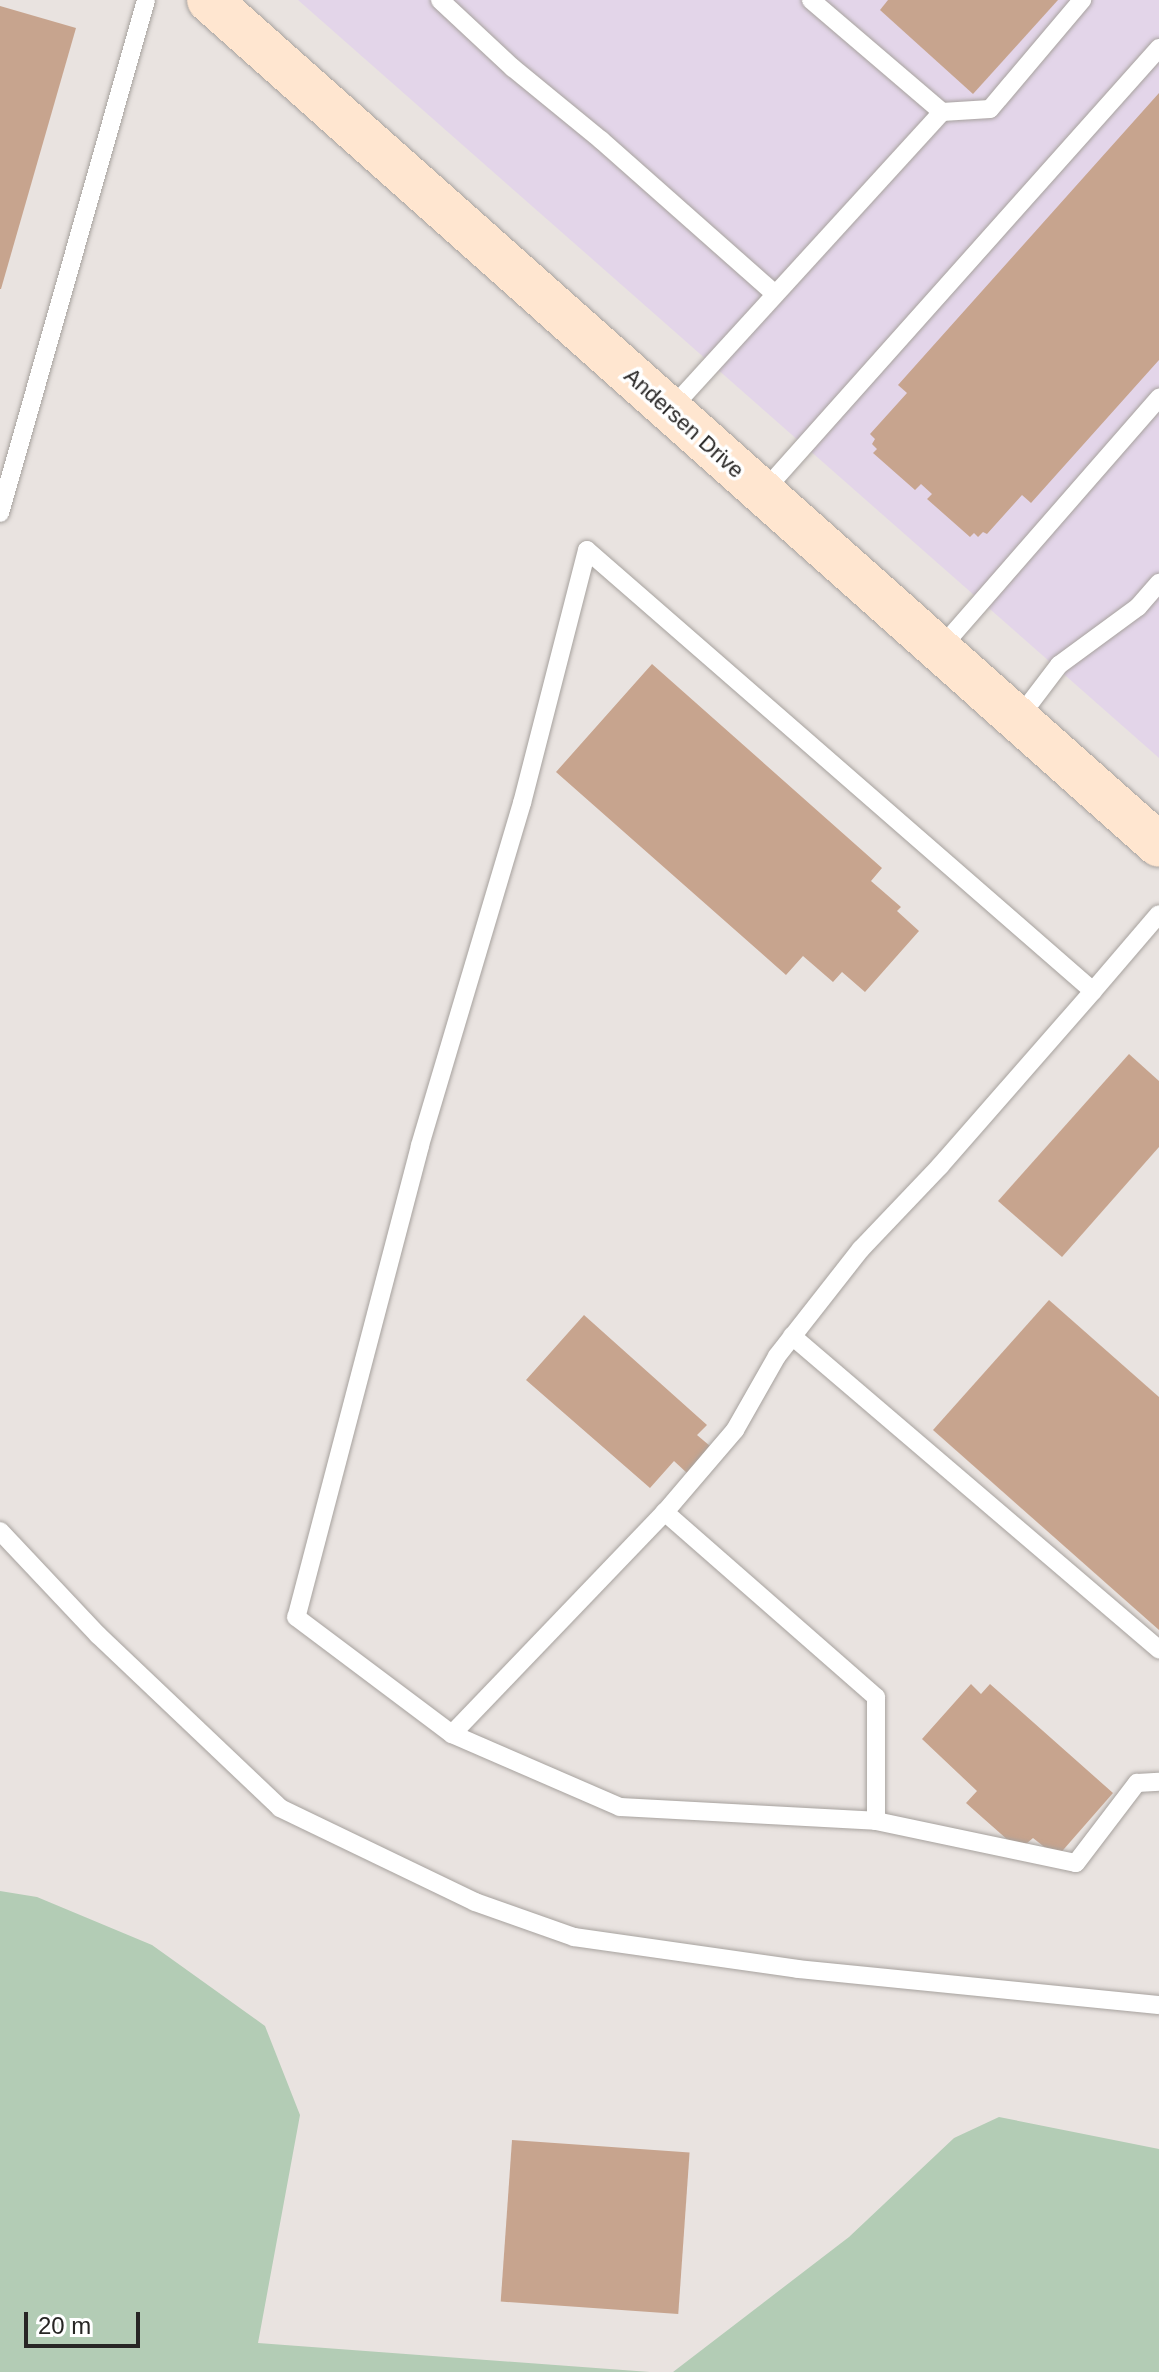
<!DOCTYPE html>
<style>
body{margin:0}
#map{position:relative;width:1159px;height:2372px;overflow:hidden;background:#e9e3e0;font-family:Helvetica,sans-serif}
div>[style]{position:absolute}
.commercial>*{inset:0;background:#e3d5e9}
.green>*{inset:0;background:#b3ccb5}
.building>*{inset:0;background:#c7a48e;transform-origin:0 0}
.roads{filter:drop-shadow(0 0 2px #a7a29e) drop-shadow(0 0 2px #a7a29e)}
.lane>*{height:18px;margin:-9px;padding:0 9px;transform-origin:9px;border-radius:9px;background:#fff}
.secondary>*{height:44px;margin:-22px;padding:0 22px;transform-origin:22px;border-radius:22px;background:#ffe6d0}
span{translate:-50% -50%;white-space:nowrap;text-align:center;line-height:1.15;-webkit-text-stroke:7px #fff;paint-order:stroke}
.street-label{font-size:22px;color:#272524}
.scale{position:absolute;left:24px;top:2312px;width:116px;height:36px;box-sizing:border-box;border:4px solid #272524;border-top:0;padding-left:10px;font-size:24px;line-height:28px;white-space:nowrap;color:#272524;-webkit-text-stroke:6px #fff;paint-order:stroke}
</style>
<div id="map">
<div class="commercial">
<div style="clip-path:polygon(298px 0,1159px 0,1159px 758px)"></div>
</div>
<div class="green">
<div style="clip-path:polygon(0 1891px,37px 1897px,152px 1945px,265px 2026px,300px 2115px,258px 2343px,650px 2372px,0 2372px)"></div>
<div style="clip-path:polygon(999px 2117px,1159px 2149px,1159px 2372px,673px 2372px,849px 2237px,954px 2138px)"></div>
</div>
<div class="building">
<div style="clip-path:polygon(888px 0,1058px 0,973px 94px,880px 10px)"></div>
<div style="clip-path:polygon(0 6px,76px 28px,1px 289px,0 289px)"></div>
<div style="clip-path:polygon(1159px 93px,1159px 360px,1031px 503px,1022px 495px,987px 534px,983px 532px,978px 537px,974px 533px,970px 537px,927px 499px,932px 494px,921px 484px,915px 490px,873px 453px,877px 449px,872px 444px,875px 439px,870px 434px,907px 393px,898px 385px)"></div>
<div style="clip-path:polygon(652px 664px,882px 868px,871px 881px,901px 907px,897px 911px,919px 931px,865px 992px,842px 972px,833px 982px,803px 956px,786px 975px,556px 772px)"></div>
<div style="clip-path:polygon(1129px 1054px,1159px 1081px,1159px 1147px,1062px 1257px,998px 1201px)"></div>
<div style="clip-path:polygon(1049px 1300px,1159px 1397px,1159px 1630px,933px 1430px)"></div>
<div style="clip-path:polygon(584px 1315px,707px 1425px,697px 1435px,710px 1446px,687px 1473px,674px 1461px,650px 1488px,526px 1380px)"></div>
<div style="clip-path:polygon(971px 1684px,981px 1694px,990px 1684px,1113px 1793px,1057px 1857px,1033px 1838px,1019px 1850px,966px 1803px,977px 1791px,922px 1739px)"></div>
<div style="left:512px;top:2140px;width:178px;height:162px;rotate:4deg"></div>
</div>
<div class="roads">
<div class="lane">
<div style="left:440px;top:0;width:100px;rotate:43deg"></div>
<div style="left:513px;top:68px;width:114px;rotate:39.3deg"></div>
<div style="left:601px;top:140px;width:231px;rotate:41.5deg"></div>
<div style="left:811px;top:0;width:172px;rotate:40.5deg"></div>
<div style="left:670px;top:410px;width:403px;rotate:-47.6deg"></div>
<div style="left:942px;top:112px;width:48px;rotate:-3.6deg"></div>
<div style="left:990px;top:109px;width:143px;rotate:-49.8deg"></div>
<div style="left:763px;top:492px;width:595px;rotate:-48.27deg"></div>
<div style="left:0;top:513px;width:533px;rotate:-74.11deg"></div>
<div style="left:939px;top:650px;width:335px;rotate:-48.9deg"></div>
<div style="left:1018px;top:719px;width:68px;rotate:-52.8deg"></div>
<div style="left:1059px;top:665px;width:98px;rotate:-36.3deg"></div>
<div style="left:1138px;top:607px;width:32px;rotate:-49deg"></div>
<div style="left:1093px;top:991px;width:671px;rotate:-138.93deg"></div>
<div style="left:587px;top:550px;width:261px;rotate:104.4deg"></div>
<div style="left:522px;top:803px;width:358px;rotate:106.6deg"></div>
<div style="left:420px;top:1146px;width:487px;rotate:104.7deg"></div>
<div style="left:296px;top:1617px;width:195px;rotate:36.9deg"></div>
<div style="left:452px;top:1734px;width:308px;rotate:-46.2deg"></div>
<div style="left:665px;top:1512px;width:108px;rotate:-49.5deg"></div>
<div style="left:735px;top:1430px;width:85px;rotate:-60.4deg"></div>
<div style="left:777px;top:1356px;width:136px;rotate:-51.9deg"></div>
<div style="left:861px;top:1249px;width:115px;rotate:-46.4deg"></div>
<div style="left:940px;top:1166px;width:232px;rotate:-48.8deg"></div>
<div style="left:1093px;top:991px;width:101px;rotate:-49.4deg"></div>
<div style="left:792px;top:1336px;width:483px;rotate:40.5deg"></div>
<div style="left:0;top:1531px;width:143px;rotate:46.7deg"></div>
<div style="left:98px;top:1635px;width:251px;rotate:43.5deg"></div>
<div style="left:280px;top:1808px;width:216px;rotate:25.7deg"></div>
<div style="left:475px;top:1902px;width:105px;rotate:19.5deg"></div>
<div style="left:574px;top:1937px;width:226px;rotate:8.1deg"></div>
<div style="left:798px;top:1969px;width:363px;rotate:5.7deg"></div>
<div style="left:452px;top:1734px;width:183px;rotate:23.5deg"></div>
<div style="left:620px;top:1807px;width:256px;rotate:3.1deg"></div>
<div style="left:876px;top:1821px;width:124px;rotate:-90deg"></div>
<div style="left:876px;top:1697px;width:281px;rotate:-138.8deg"></div>
<div style="left:876px;top:1821px;width:204px;rotate:11.9deg"></div>
<div style="left:1076px;top:1863px;width:101px;rotate:-52.7deg"></div>
<div style="left:1137px;top:1783px;width:22px;rotate:-3deg"></div>
</div>
<div class="secondary">
<div style="left:209px;top:0;width:1271px;rotate:41.65deg"></div>
</div>
</div>
<div class="street-label">
<span style="left:684px;top:423px;rotate:42deg">Andersen Drive</span>
</div>
<div class="scale">20 m</div>
</div>
